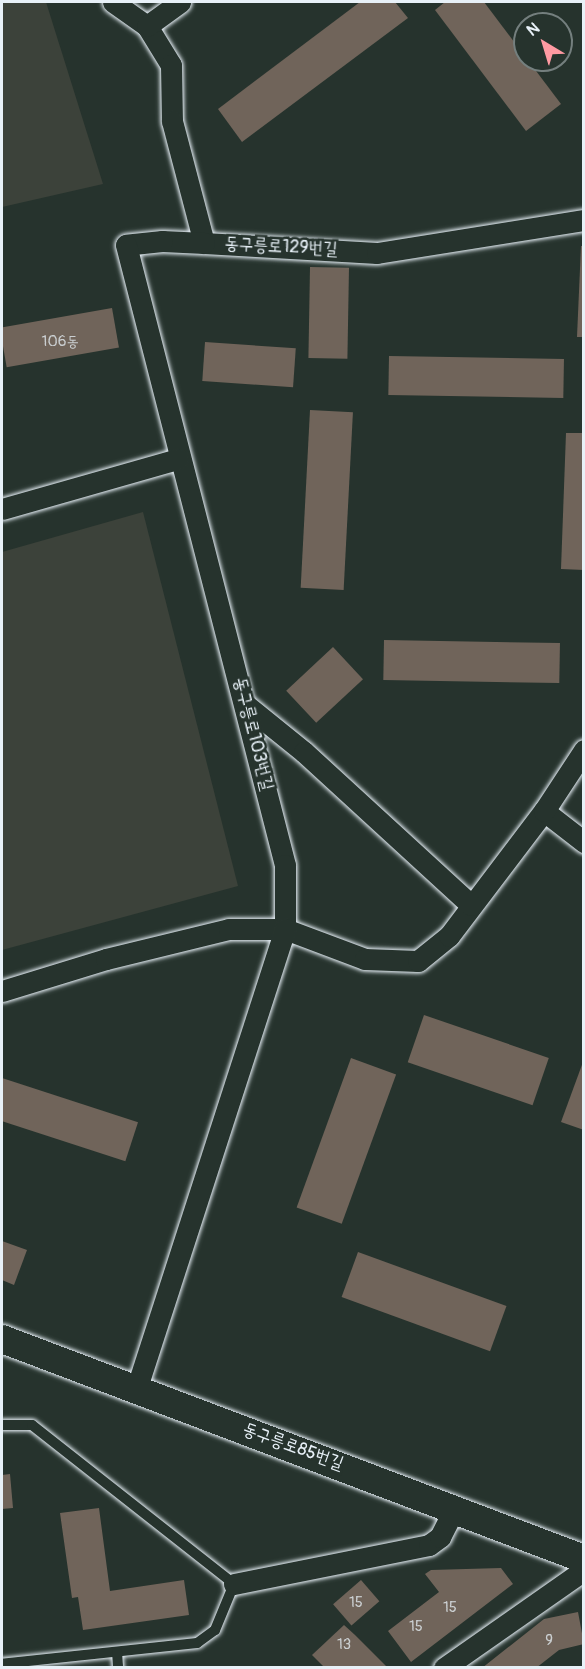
<!DOCTYPE html>
<meta charset="utf-8">
<style>
body{margin:0}
#map{position:relative;width:585px;height:1669px;overflow:hidden;background:#26332d;font-family:Pangolin,"Poor Story",sans-serif}
div>[style]{position:absolute}
.built>*{inset:0;background:#3c423a}
.building>*{inset:0;background:#70645a;transform-origin:0 0}
.roads{filter:drop-shadow(0 0 2px #e8f1f8) drop-shadow(0 0 2px #e8f1f8)}
.lane>*{height:10px;margin:-5px;padding:0 5px;transform-origin:5px;border-radius:5px;background:#26332d}
.street>*{height:21px;margin:-10.5px;padding:0 10.5px;transform-origin:10.5px;border-radius:10.5px;background:#26332d}
.secondary>*{height:28px;margin:-14px;padding:0 14px;transform-origin:14px;border-radius:14px;background:#26332d}
span{translate:-50% -50%;white-space:nowrap;text-align:center;line-height:1.15;-webkit-text-stroke:5px #26332d;paint-order:stroke}
.number-label{font-size:15px;color:#caced0}
.number-label span{-webkit-text-stroke-width:0}
.street-label{font-size:18px;color:#e8f1f8}
.frame{position:absolute;inset:0;border:3px solid #e8f1f8;pointer-events:none}
.north{position:absolute;left:513px;top:12px;width:60px;height:60px;box-sizing:border-box;background:#26332d;border:2px solid #747f7e;border-radius:50%;rotate:322deg;font-size:16px;font-weight:700;line-height:24px;text-align:center;color:#e8f1f8}
.north::after{content:'';display:block;margin:auto;width:21px;height:27px;background:#ff9aa2;clip-path:polygon(50% 0,100% 100%,50% 72%,0 100%)}
</style>
<div id="map">
<div class="built">
<div style="clip-path:polygon(2px 2px,46px 2px,103px 184px,2px 207px)"></div>
<div style="clip-path:polygon(143px 512px,238px 886px,2px 950px,2px 552px)"></div>
</div>
<div class="building">
<div style="clip-path:polygon(360px 2px,395px 2px,408px 18px,242px 142px,218px 109px)"></div>
<div style="clip-path:polygon(445px 2px,484px 2px,561px 104px,526px 131px,435px 10px)"></div>
<div style="clip-path:polygon(581px 246px,584px 246px,584px 337px,577px 337px)"></div>
<div style="left:310px;top:267px;width:39px;height:91px;rotate:1deg"></div>
<div style="left:112px;top:308px;width:40px;height:114px;rotate:80deg"></div>
<div style="left:205px;top:342px;width:91px;height:39px;rotate:4deg"></div>
<div style="left:389px;top:356px;width:175px;height:39px;rotate:1deg"></div>
<div style="left:310px;top:410px;width:43px;height:178px;rotate:3deg"></div>
<div style="clip-path:polygon(566px 433px,584px 433px,584px 570px,561px 569px)"></div>
<div style="left:384px;top:640px;width:176px;height:40px;rotate:1deg"></div>
<div style="left:333px;top:647px;width:44px;height:64px;rotate:47deg"></div>
<div style="left:424px;top:1015px;width:132px;height:50px;rotate:19deg"></div>
<div style="left:351px;top:1058px;width:48px;height:159px;rotate:20deg"></div>
<div style="clip-path:polygon(583px 1062px,584px 1062px,584px 1130px,561px 1122px)"></div>
<div style="left:2px;top:1078px;width:143px;height:41px;rotate:18deg"></div>
<div style="clip-path:polygon(2px 1241px,27px 1250px,14px 1285px,2px 1280px)"></div>
<div style="left:358px;top:1252px;width:158px;height:48px;rotate:20deg"></div>
<div style="clip-path:polygon(10px 1474px,13px 1508px,2px 1509px,2px 1475px)"></div>
<div style="clip-path:polygon(99px 1508px,110px 1591px,184px 1580px,189px 1615px,83px 1630px,78px 1597px,72px 1598px,60px 1513px)"></div>
<div style="clip-path:polygon(501px 1568px,513px 1584px,411px 1662px,388px 1631px,439px 1592px,425px 1574px,431px 1570px)"></div>
<div style="left:361px;top:1580px;width:28px;height:37px;rotate:49deg"></div>
<div style="clip-path:polygon(578px 1612px,584px 1644px,559px 1650px,536px 1668px,482px 1668px,544px 1619px)"></div>
<div style="clip-path:polygon(344px 1625px,355px 1635px,388px 1668px,325px 1668px,312px 1655px)"></div>
</div>
<div class="roads">
<div class="lane">
<div style="left:2px;top:1425px;width:30px"></div>
<div style="left:32px;top:1425px;width:257px;rotate:38.2deg"></div>
<div style="left:234px;top:1584px;width:50px;rotate:112.4deg"></div>
<div style="left:215px;top:1630px;width:22px;rotate:144deg"></div>
<div style="left:197px;top:1643px;width:196px;rotate:173.9deg"></div>
<div style="left:117px;top:1652px;width:16px;rotate:86deg"></div>
</div>
<div class="street">
<div style="left:113px;top:2px;width:42px;rotate:35.2deg"></div>
<div style="left:147px;top:26px;width:46px;rotate:58.4deg"></div>
<div style="left:171px;top:65px;width:56px;rotate:89deg"></div>
<div style="left:172px;top:121px;width:126px;rotate:75.3deg"></div>
<div style="left:204px;top:243px;width:173px;rotate:3.3deg"></div>
<div style="left:377px;top:253px;width:210px;rotate:-9.1deg"></div>
<div style="left:147px;top:26px;width:41px;rotate:-36deg"></div>
<div style="left:204px;top:243px;width:42px;rotate:-177.3deg"></div>
<div style="left:162px;top:241px;width:36px;rotate:174deg"></div>
<div style="left:126px;top:245px;width:640px;rotate:75.62deg"></div>
<div style="left:285px;top:865px;width:64px;rotate:90deg"></div>
<div style="left:285px;top:929px;width:85px;rotate:20.6deg"></div>
<div style="left:365px;top:959px;width:53px;rotate:2.2deg"></div>
<div style="left:418px;top:961px;width:40px;rotate:-39deg"></div>
<div style="left:449px;top:936px;width:157px;rotate:-52.8deg"></div>
<div style="left:544px;top:811px;width:51px;rotate:37.8deg"></div>
<div style="left:2px;top:509px;width:183px;rotate:-15.9deg"></div>
<div style="left:247px;top:706px;width:73px;rotate:38.9deg"></div>
<div style="left:304px;top:752px;width:226px;rotate:42.5deg"></div>
<div style="left:544px;top:811px;width:73px;rotate:-56.7deg"></div>
<div style="left:2px;top:991px;width:109px;rotate:-17.1deg"></div>
<div style="left:106px;top:959px;width:127px;rotate:-13.7deg"></div>
<div style="left:229px;top:929px;width:56px"></div>
<div style="left:285px;top:929px;width:484px;rotate:107.9deg"></div>
<div style="left:234px;top:1584px;width:199px;rotate:-11.3deg"></div>
<div style="left:429px;top:1545px;width:14px;rotate:-36deg"></div>
<div style="left:440px;top:1537px;width:33px;rotate:-63deg"></div>
<div style="left:444px;top:1668px;width:171px;rotate:-35deg"></div>
</div>
<div class="secondary">
<div style="left:2px;top:1339px;width:622px;rotate:20.71deg"></div>
</div>
</div>
<div class="number-label">
<span style="left:60px;top:342px">106동</span>
<span style="left:356px;top:1603px">15</span>
<span style="left:450px;top:1608px">15</span>
<span style="left:416px;top:1627px">15</span>
<span style="left:549px;top:1641px">9</span>
<span style="left:344px;top:1645px">13</span>
</div>
<div class="street-label">
<span style="left:281px;top:247px;rotate:3deg">동구릉로129번길</span>
<span style="left:253px;top:734px;rotate:76deg">동구릉로103번길</span>
<span style="left:293px;top:1447px;rotate:20deg">동구릉로85번길</span>
</div>
<div class="frame"></div>
<div class="north">N</div>
</div>
